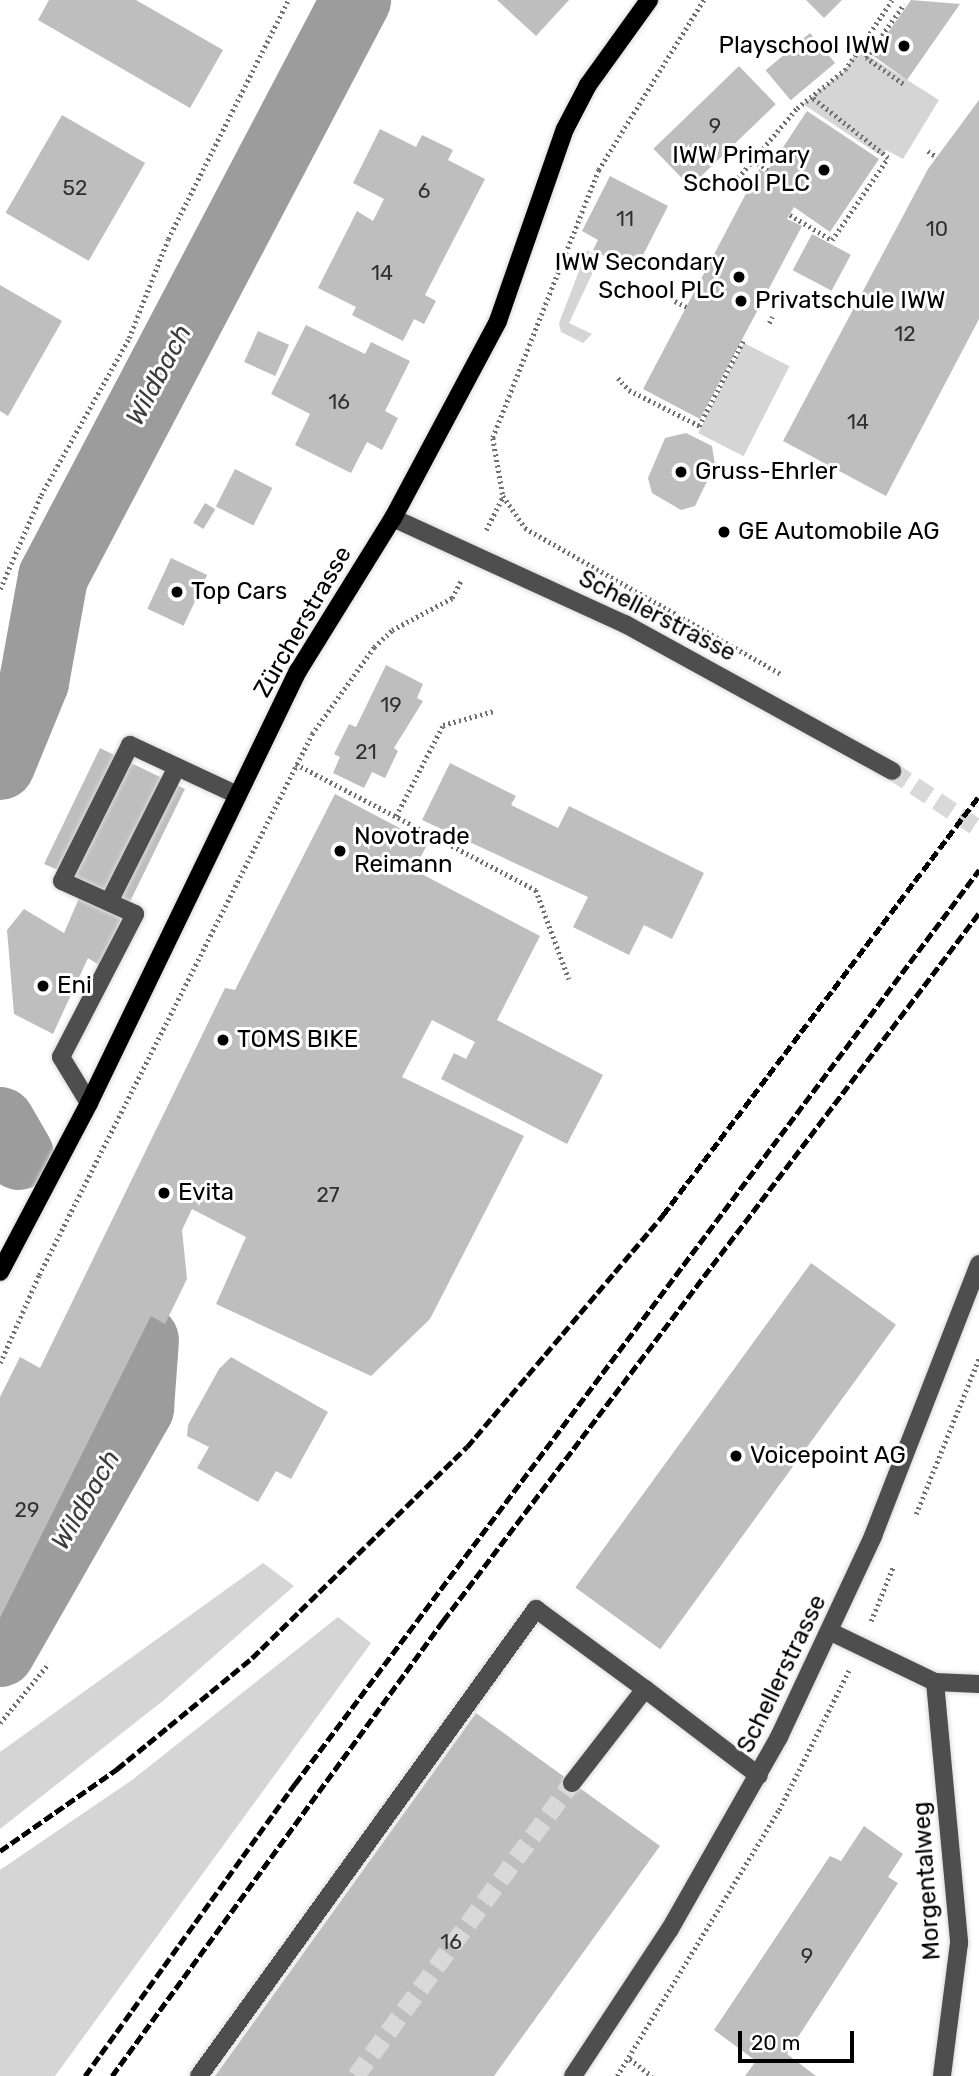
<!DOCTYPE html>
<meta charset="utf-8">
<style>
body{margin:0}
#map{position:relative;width:979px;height:2076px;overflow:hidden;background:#fff;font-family:Rubik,sans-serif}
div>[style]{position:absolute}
.green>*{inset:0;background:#d5d5d5;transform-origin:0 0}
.river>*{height:70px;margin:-35px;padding:0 35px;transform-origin:35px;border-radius:35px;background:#9c9c9c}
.building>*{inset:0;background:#bebebe;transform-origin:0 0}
.minor-tunnel>*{height:18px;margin-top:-9px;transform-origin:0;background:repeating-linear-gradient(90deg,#d9d9d9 0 18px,transparent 0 27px)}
.path>*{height:4.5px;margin-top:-2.25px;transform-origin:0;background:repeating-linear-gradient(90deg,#707070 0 2px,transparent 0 5.5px)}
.roads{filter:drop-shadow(0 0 2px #dbdbdb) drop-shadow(0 0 2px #dbdbdb)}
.minor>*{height:18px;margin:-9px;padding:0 9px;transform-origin:9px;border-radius:9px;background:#4e4e4e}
.major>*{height:18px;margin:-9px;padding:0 9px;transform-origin:9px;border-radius:9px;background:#000}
.rail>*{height:5px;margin-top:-2.5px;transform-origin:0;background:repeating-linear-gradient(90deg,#000 0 10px,transparent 0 13.5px)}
.dots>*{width:19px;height:19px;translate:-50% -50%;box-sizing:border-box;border:4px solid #fff;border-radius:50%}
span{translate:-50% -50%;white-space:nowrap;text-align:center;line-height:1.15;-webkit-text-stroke:6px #fff;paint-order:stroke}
.number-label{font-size:21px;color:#303030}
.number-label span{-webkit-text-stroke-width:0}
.poi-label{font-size:24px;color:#000}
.right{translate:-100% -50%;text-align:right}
.left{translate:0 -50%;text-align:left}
.street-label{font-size:24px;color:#000}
.water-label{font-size:26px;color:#3d3d3d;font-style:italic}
.scale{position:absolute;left:738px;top:2031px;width:116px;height:32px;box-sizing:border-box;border:4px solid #000;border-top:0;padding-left:9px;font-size:21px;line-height:24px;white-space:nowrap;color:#000;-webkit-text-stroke:5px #fff;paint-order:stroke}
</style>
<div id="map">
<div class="green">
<div style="clip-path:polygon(858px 49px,939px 100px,903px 159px,886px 150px,881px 156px,803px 104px,845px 70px)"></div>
<div style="clip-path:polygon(587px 250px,600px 257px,569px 323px,592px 334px,583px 343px,561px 332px,559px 323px)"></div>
<div style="left:744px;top:343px;width:51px;height:101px;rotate:27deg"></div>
<div style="clip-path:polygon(263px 1563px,294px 1586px,164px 1700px,0 1829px,0 1752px)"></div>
<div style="clip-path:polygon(338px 1617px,371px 1643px,55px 2076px,0 2076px,0 1870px,132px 1780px)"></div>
</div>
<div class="river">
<div style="left:0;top:765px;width:90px;rotate:-67.7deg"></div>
<div style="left:34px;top:682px;width:107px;rotate:-79.7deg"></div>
<div style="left:53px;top:577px;width:652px;rotate:-62.29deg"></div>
<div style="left:0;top:1122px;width:38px;rotate:60deg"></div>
<div style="left:0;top:1652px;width:281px;rotate:-60.3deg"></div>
<div style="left:139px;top:1408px;width:68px;rotate:-85.8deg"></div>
</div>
<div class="building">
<div style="clip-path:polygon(49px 0,136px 0,223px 50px,190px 108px,38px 20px)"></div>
<div style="clip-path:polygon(497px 0,569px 0,536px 36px)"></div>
<div style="clip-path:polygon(806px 0,842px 0,824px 18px)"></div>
<div style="clip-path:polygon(911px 0,960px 4px,907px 80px,872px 55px)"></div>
<div style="left:810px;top:33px;width:39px;height:58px;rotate:50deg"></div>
<div style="left:739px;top:66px;width:53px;height:119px;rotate:46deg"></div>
<div style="clip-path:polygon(979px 100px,979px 319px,886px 496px,783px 441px,928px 169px)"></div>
<div style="clip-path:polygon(807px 111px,879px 159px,830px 232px,794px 207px,787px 219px,802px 226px,700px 419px,643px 389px,759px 169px,766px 173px)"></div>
<div style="left:62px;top:115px;width:96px;height:113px;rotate:30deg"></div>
<div style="clip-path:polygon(380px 129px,416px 147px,422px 135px,453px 150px,448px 160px,485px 179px,425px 295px,436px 301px,424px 324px,414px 319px,403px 341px,352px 315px,356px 307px,318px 288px,357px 211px,373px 221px,384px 199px,353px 183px)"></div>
<div style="clip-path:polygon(610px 176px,668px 206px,639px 263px,631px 259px,627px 268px,593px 250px,598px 240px,582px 231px)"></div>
<div style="left:812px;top:234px;width:44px;height:41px;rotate:28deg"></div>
<div style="clip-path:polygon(0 285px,62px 321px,8px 416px,0 411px)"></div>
<div style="clip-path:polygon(306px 325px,365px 354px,371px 342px,410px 361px,385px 411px,398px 418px,382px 450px,367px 442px,351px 473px,295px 445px,310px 414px,271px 394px)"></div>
<div style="left:258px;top:331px;width:34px;height:34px;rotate:24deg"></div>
<div style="clip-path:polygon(686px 433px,712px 446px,715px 465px,695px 506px,681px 510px,652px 493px,648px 478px,665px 438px)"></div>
<div style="left:235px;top:469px;width:42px;height:42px;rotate:27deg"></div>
<div style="left:205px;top:503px;width:12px;height:23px;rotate:31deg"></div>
<div style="left:171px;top:558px;width:40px;height:56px;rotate:25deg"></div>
<div style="clip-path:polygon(386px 665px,423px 684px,417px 698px,423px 701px,394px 748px,398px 751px,385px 778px,372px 772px,364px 788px,333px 773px,340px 757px,334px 754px,349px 724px,356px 727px)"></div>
<div style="clip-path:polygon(100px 748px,185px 789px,99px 965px,88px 958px,53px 1034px,14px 1014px,7px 930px,24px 909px,64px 933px,86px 882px,44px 864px)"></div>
<div style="clip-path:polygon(450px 763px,516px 796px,511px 805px,558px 828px,569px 806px,704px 873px,672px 939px,644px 925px,629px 955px,573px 927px,588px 897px,422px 820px)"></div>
<div style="clip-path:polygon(335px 794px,428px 843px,414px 870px,540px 936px,497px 1020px,603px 1075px,567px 1144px,441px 1079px,454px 1053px,466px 1059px,475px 1042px,432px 1020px,402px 1077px,524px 1136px,430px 1319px,371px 1376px,216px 1304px,246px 1237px,192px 1209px,182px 1230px,187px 1279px,165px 1324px,151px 1316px,0 1618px,0 1397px,20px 1357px,40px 1368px,225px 988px,235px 990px)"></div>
<div style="left:811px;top:1263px;width:105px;height:401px;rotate:36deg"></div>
<div style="clip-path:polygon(231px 1357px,328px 1412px,291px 1479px,276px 1471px,258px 1502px,197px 1468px,209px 1447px,187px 1436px,188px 1425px,219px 1369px)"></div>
<div style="clip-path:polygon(476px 1713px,660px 1846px,494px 2076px,215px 2076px)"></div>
<div style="clip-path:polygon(864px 1826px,903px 1854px,888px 1877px,898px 1883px,787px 2054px,816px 2076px,745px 2076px,756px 2061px,714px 2030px,830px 1856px,841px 1861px)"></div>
</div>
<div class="minor-tunnel">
<div style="left:892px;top:771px;width:105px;rotate:33.7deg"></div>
<div style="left:356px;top:2076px;width:364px;rotate:-53.6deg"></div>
</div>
<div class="path">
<div style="left:704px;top:0;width:200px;rotate:121.7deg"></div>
<div style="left:599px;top:170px;width:288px;rotate:111.6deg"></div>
<div style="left:493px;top:438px;width:59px;rotate:80.2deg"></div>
<div style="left:503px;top:496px;width:39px;rotate:55deg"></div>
<div style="left:525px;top:528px;width:295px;rotate:29.7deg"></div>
<div style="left:903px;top:84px;width:45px;rotate:-144.9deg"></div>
<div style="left:866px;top:58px;width:66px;rotate:-54.9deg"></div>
<div style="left:928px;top:151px;width:11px;rotate:34deg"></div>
<div style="left:753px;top:160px;width:18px;rotate:34deg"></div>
<div style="left:738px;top:178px;width:92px;rotate:-49.9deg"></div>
<div style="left:797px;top:108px;width:61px;rotate:-38.4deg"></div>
<div style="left:845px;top:70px;width:84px;rotate:-56.1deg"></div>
<div style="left:790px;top:215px;width:49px;rotate:30.8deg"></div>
<div style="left:832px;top:240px;width:99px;rotate:-55.7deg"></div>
<div style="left:888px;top:158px;width:98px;rotate:-141.6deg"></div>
<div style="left:675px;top:301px;width:13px;rotate:27deg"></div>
<div style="left:769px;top:323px;width:7px;rotate:-63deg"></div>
<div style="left:618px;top:378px;width:16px;rotate:47deg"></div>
<div style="left:629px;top:390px;width:82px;rotate:26.9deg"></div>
<div style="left:699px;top:426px;width:96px;rotate:-62.6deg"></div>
<div style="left:486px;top:530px;width:38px;rotate:-63deg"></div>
<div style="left:0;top:589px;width:103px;rotate:-66.4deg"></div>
<div style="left:41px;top:495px;width:180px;rotate:-60.7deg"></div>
<div style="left:129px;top:338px;width:106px;rotate:-68.5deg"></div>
<div style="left:168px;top:239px;width:267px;rotate:-63.3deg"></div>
<div style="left:296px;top:764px;width:271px;rotate:27.7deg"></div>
<div style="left:536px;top:890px;width:95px;rotate:69.7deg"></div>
<div style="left:396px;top:816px;width:102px;rotate:-62.7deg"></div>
<div style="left:443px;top:725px;width:53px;rotate:-15.4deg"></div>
<div style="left:0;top:1363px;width:96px;rotate:-66.1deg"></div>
<div style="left:39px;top:1275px;width:606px;rotate:-63.22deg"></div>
<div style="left:312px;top:734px;width:107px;rotate:-54.5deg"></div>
<div style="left:374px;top:647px;width:25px;rotate:-43deg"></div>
<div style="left:392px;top:630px;width:68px;rotate:-28.1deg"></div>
<div style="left:452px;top:598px;width:22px;rotate:-63deg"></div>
<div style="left:916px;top:1514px;width:168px;rotate:-68deg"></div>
<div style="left:871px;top:1621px;width:58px;rotate:-67.8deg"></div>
<div style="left:0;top:1723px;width:77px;rotate:-50.8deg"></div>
<div style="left:630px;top:2059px;width:28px;rotate:38deg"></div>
<div style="left:617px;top:2076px;width:311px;rotate:-58.7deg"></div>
<div style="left:779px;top:1810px;width:157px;rotate:-63.4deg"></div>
</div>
<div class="roads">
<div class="minor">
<div style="left:393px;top:518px;width:255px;rotate:24.6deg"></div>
<div style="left:625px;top:624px;width:305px;rotate:28.8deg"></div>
<div style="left:109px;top:902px;width:151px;rotate:-63.3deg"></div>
<div style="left:89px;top:1103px;width:54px;rotate:-121.3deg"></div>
<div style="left:61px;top:1057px;width:161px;rotate:-62.6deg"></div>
<div style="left:135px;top:914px;width:80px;rotate:-155.7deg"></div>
<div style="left:62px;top:881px;width:152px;rotate:-63.4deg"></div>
<div style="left:130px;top:745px;width:118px;rotate:25deg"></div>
<div style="left:831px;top:1632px;width:115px;rotate:25.7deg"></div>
<div style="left:935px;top:1682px;width:44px;rotate:2.6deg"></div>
<div style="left:935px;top:1682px;width:262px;rotate:84.7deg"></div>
<div style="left:959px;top:1943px;width:134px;rotate:97.3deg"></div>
<div style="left:572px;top:1783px;width:119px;rotate:-52.2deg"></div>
<div style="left:645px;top:1689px;width:143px;rotate:37.3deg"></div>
<div style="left:199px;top:2076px;width:576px;rotate:-54.18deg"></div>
<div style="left:536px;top:1609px;width:135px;rotate:36.3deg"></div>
<div style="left:573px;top:2076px;width:176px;rotate:-56.6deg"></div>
<div style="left:670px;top:1929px;width:221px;rotate:-60.4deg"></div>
<div style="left:779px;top:1737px;width:222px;rotate:-64.9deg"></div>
<div style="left:873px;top:1536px;width:292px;rotate:-68.7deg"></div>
</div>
<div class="major">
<div style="left:0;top:1272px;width:191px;rotate:-62.2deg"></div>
<div style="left:89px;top:1103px;width:480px;rotate:-64.2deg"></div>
<div style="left:298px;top:671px;width:180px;rotate:-58.2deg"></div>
<div style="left:393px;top:518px;width:223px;rotate:-61.9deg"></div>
<div style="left:498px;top:321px;width:203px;rotate:-70.8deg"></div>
<div style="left:565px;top:129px;width:50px;rotate:-62.4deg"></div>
<div style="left:588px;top:85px;width:105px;rotate:-54.3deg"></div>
</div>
</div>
<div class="rail">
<div style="left:0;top:1851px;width:143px;rotate:-35deg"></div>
<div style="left:117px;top:1769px;width:175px;rotate:-39.4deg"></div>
<div style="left:252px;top:1658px;width:301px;rotate:-44.5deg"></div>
<div style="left:467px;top:1447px;width:304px;rotate:-49.8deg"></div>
<div style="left:663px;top:1215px;width:525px;rotate:-52.98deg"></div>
<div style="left:85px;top:2076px;width:360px;rotate:-54.3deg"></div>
<div style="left:295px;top:1784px;width:1142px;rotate:-53.19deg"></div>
<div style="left:112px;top:2076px;width:563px;rotate:-53.97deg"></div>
<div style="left:443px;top:1621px;width:888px;rotate:-52.87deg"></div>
</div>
<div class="dots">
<div style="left:904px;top:46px;background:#000"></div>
<div style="left:824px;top:170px;background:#000"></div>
<div style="left:739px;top:277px;background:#000"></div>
<div style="left:741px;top:301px;background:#000"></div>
<div style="left:681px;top:472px;background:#000"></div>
<div style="left:724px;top:532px;background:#000"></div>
<div style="left:177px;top:592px;background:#000"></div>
<div style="left:340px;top:851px;background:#000"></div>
<div style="left:43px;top:986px;background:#000"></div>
<div style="left:223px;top:1040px;background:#000"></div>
<div style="left:164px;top:1193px;background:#000"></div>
<div style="left:736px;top:1456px;background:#000"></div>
</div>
<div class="number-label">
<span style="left:715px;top:126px">9</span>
<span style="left:75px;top:188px">52</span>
<span style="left:424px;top:191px">6</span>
<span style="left:625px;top:219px">11</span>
<span style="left:937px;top:229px">10</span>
<span style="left:382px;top:273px">14</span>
<span style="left:905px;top:334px">12</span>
<span style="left:339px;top:402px">16</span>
<span style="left:858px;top:422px">14</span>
<span style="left:391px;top:705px">19</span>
<span style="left:366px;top:752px">21</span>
<span style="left:328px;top:1195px">27</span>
<span style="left:27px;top:1510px">29</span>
<span style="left:451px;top:1942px">16</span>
<span style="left:807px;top:1956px">9</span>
</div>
<div class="poi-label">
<span class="right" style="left:890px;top:46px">Playschool IWW</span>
<span class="right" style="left:810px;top:170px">IWW Primary<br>School PLC</span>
<span class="right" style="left:725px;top:277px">IWW Secondary<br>School PLC</span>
<span class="left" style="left:755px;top:301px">Privatschule IWW</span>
<span class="left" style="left:695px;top:472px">Gruss-Ehrler</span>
<span class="left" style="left:738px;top:532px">GE Automobile AG</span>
<span class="left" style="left:191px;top:592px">Top Cars</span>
<span class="left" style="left:354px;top:851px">Novotrade<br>Reimann</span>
<span class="left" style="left:57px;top:986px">Eni</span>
<span class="left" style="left:237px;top:1040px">TOMS BIKE</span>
<span class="left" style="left:178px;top:1193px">Evita</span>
<span class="left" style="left:750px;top:1456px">Voicepoint AG</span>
</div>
<div class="street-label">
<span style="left:657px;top:616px;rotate:27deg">Schellerstrasse</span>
<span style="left:303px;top:622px;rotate:-60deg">Zürcherstrasse</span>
<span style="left:782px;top:1674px;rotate:-64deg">Schellerstrasse</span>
<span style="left:927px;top:1881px;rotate:-94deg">Morgentalweg</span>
</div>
<div class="water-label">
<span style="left:159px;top:375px;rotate:-62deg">Wildbach</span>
<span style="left:86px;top:1500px;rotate:-60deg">Wildbach</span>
</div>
<div class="scale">20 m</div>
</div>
